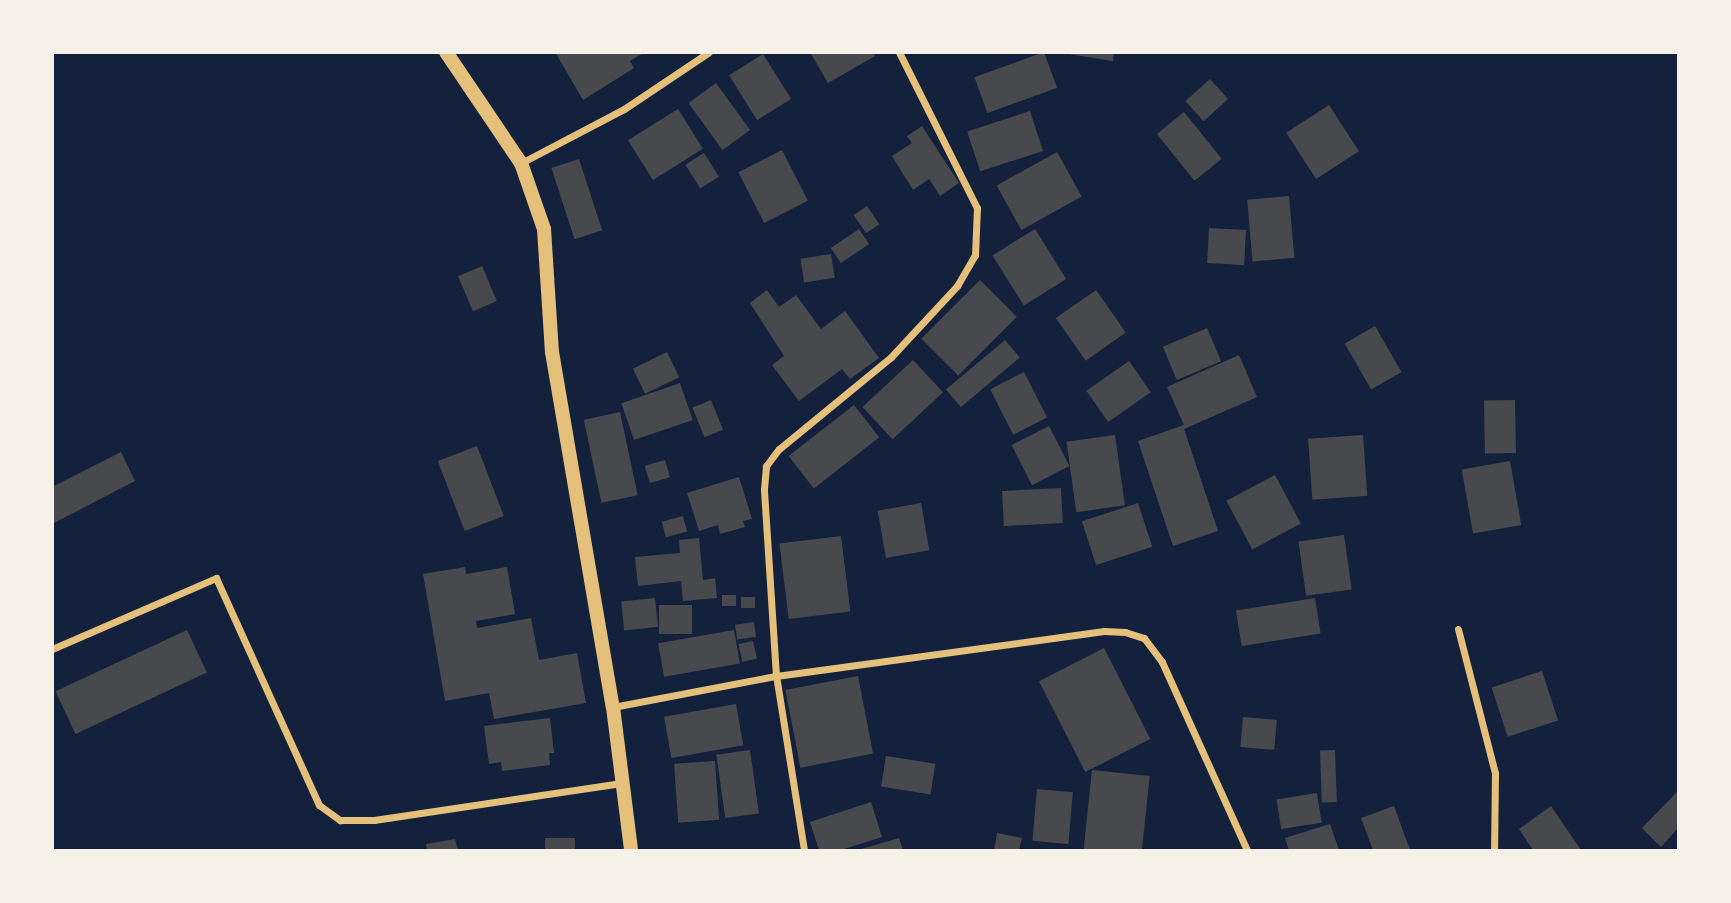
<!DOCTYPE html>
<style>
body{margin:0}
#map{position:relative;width:1731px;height:903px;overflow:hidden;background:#14213d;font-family:"Golos Text",sans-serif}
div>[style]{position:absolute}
.building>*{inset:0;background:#48494c;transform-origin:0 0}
.minor>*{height:7px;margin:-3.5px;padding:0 3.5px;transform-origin:3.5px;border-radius:3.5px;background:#e5c07b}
.secondary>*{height:14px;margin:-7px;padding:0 7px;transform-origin:7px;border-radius:7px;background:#e5c07b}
span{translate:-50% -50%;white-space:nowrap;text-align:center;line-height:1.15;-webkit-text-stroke:7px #f6f1e7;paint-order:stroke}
.frame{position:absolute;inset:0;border:54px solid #f6f1e7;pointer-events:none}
</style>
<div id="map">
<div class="building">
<div style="clip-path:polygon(555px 52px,645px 52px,630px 61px,634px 68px,583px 100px)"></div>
<div style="clip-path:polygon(810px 52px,873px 52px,875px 56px,828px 83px)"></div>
<div style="left:1044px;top:52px;width:38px;height:74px;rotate:70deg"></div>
<div style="clip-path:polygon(1056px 52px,1114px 52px,1113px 61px)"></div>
<div style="left:763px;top:54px;width:53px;height:40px;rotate:58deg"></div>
<div style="left:1210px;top:79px;width:27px;height:33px;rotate:48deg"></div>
<div style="left:716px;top:83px;width:58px;height:34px;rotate:54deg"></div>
<div style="left:1329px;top:105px;width:55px;height:51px;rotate:57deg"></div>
<div style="left:678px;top:109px;width:47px;height:59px;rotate:58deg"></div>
<div style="left:1030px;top:111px;width:42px;height:66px;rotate:72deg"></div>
<div style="left:1184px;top:112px;width:60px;height:35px;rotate:51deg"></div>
<div style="clip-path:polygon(922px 126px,959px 183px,940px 196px,929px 179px,913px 190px,892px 156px,912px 143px,907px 136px)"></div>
<div style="left:782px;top:150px;width:57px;height:49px;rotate:63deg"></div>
<div style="left:1057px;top:152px;width:51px;height:69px;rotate:61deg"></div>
<div style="left:704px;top:153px;width:28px;height:22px;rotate:58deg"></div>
<div style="left:579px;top:159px;width:75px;height:29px;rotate:72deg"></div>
<div style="left:1289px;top:196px;width:62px;height:42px;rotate:85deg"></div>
<div style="left:867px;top:206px;width:22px;height:16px;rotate:56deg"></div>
<div style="left:1209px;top:228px;width:37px;height:35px;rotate:3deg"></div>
<div style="left:859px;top:229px;width:18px;height:34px;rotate:56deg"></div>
<div style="left:1035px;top:229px;width:59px;height:50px;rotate:58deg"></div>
<div style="left:831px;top:254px;width:24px;height:31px;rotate:81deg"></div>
<div style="left:482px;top:266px;width:38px;height:26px;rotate:67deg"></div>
<div style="left:980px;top:280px;width:52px;height:83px;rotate:45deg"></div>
<div style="clip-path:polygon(767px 290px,779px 307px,796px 295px,821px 329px,845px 311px,879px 358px,850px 379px,842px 369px,799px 401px,772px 365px,784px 356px,750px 303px)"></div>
<div style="left:1096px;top:290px;width:52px;height:49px;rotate:55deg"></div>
<div style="left:1375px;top:326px;width:53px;height:35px;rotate:60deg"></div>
<div style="left:1207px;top:328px;width:36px;height:48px;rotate:67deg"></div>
<div style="left:1005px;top:340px;width:23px;height:77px;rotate:50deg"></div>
<div style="left:667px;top:352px;width:28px;height:38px;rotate:64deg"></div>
<div style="clip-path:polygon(1239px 355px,1257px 397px,1184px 429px,1218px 531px,1173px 546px,1138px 441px,1184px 425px,1167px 387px)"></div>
<div style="left:913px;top:360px;width:44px;height:69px;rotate:47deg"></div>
<div style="left:1129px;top:361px;width:38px;height:52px;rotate:55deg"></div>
<div style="left:1024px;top:372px;width:51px;height:38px;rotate:63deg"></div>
<div style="left:680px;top:383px;width:39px;height:62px;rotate:71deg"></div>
<div style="left:711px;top:400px;width:32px;height:20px;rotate:68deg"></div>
<div style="left:1515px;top:400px;width:53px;height:31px;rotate:89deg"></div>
<div style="left:854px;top:405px;width:41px;height:83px;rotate:52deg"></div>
<div style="left:620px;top:412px;width:85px;height:37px;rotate:78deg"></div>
<div style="left:1049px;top:426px;width:45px;height:42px;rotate:63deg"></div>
<div style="left:1115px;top:435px;width:71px;height:49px;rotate:82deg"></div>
<div style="left:1363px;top:435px;width:61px;height:55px;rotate:86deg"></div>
<div style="left:477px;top:446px;width:75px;height:42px;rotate:69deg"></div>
<div style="clip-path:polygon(121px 452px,135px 481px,52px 524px,52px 487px)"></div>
<div style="left:665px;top:460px;width:18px;height:21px;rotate:74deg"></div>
<div style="left:1510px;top:461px;width:65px;height:49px;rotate:80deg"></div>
<div style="left:1275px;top:475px;width:55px;height:55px;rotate:62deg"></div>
<div style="clip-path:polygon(739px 477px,752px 519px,743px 521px,745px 527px,720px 534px,718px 525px,699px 531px,687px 493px)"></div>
<div style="left:1061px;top:488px;width:35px;height:59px;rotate:87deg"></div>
<div style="left:921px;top:503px;width:48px;height:44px;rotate:80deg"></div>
<div style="left:1138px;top:503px;width:46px;height:59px;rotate:72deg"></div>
<div style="left:683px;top:516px;width:16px;height:22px;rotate:75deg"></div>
<div style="left:1344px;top:535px;width:55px;height:46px;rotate:82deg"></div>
<div style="left:841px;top:536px;width:76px;height:62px;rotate:83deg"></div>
<div style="clip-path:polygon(699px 538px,703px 580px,715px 578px,717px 598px,683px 601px,681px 581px,638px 586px,635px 557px,680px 553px,679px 540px)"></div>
<div style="clip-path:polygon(465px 567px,466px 574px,507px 567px,515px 614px,476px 621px,477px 628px,531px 618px,539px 660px,577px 653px,586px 703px,494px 719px,489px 693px,445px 701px,423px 574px)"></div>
<div style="left:722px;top:595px;width:14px;height:11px"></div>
<div style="left:741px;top:597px;width:14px;height:11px"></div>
<div style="left:655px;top:598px;width:29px;height:34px;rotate:84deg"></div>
<div style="left:1315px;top:598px;width:36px;height:80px;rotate:81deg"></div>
<div style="left:659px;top:605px;width:33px;height:29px"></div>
<div style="left:754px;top:622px;width:15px;height:19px;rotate:82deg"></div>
<div style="left:187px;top:630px;width:47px;height:145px;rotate:65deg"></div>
<div style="left:734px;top:630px;width:34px;height:77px;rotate:80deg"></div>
<div style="left:753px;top:641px;width:18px;height:15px;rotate:77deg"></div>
<div style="left:1104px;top:648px;width:102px;height:73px;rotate:63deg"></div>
<div style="left:1542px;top:671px;width:52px;height:53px;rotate:72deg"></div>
<div style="left:858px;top:676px;width:79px;height:74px;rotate:79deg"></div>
<div style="left:736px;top:704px;width:42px;height:73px;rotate:80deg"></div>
<div style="left:1243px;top:717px;width:34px;height:30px;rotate:5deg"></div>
<div style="clip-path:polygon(550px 718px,554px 753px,549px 753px,550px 765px,502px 771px,501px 762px,489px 764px,484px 726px)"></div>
<div style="left:750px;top:750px;width:64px;height:34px;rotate:82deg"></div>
<div style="left:1335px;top:750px;width:52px;height:15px;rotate:88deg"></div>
<div style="left:886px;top:756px;width:50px;height:31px;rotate:9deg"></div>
<div style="left:715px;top:761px;width:59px;height:41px;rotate:86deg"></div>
<div style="left:1092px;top:770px;width:58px;height:80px;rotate:6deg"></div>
<div style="left:1037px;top:789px;width:36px;height:52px;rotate:5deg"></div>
<div style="clip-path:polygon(1678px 791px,1678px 828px,1661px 847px,1642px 828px)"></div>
<div style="left:1317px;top:793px;width:30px;height:41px;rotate:81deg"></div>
<div style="clip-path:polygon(871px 802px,882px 837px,841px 850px,819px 850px,810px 822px)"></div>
<div style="clip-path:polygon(1394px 806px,1410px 850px,1373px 850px,1361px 818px)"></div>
<div style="clip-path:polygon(1551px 806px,1581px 850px,1533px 850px,1519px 829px)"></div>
<div style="clip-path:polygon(1330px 824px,1339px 850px,1289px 850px,1285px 838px)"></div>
<div style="clip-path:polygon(997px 833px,1022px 838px,1019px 850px,994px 850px)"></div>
<div style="left:575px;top:838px;width:12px;height:30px;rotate:90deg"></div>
<div style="clip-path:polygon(899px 838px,903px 850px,858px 850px)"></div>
<div style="clip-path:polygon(455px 839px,458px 850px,427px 850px,426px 844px)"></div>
</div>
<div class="minor">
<div style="left:521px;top:163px;width:116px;rotate:-27.7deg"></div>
<div style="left:624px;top:109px;width:102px;rotate:-33.8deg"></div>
<div style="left:1458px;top:629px;width:149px;rotate:75.6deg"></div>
<div style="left:1495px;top:773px;width:77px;rotate:90.7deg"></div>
<div style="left:52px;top:649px;width:179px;rotate:-23.4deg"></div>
<div style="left:216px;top:578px;width:249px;rotate:65.6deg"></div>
<div style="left:319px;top:805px;width:26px;rotate:36deg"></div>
<div style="left:340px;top:820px;width:34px"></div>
<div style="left:374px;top:820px;width:252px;rotate:-8.5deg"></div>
<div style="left:613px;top:707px;width:166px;rotate:-10.8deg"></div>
<div style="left:776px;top:676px;width:331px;rotate:-7.8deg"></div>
<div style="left:1104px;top:631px;width:21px;rotate:3deg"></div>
<div style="left:1125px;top:632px;width:20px;rotate:18deg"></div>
<div style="left:1144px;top:638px;width:30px;rotate:53deg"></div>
<div style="left:1162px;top:662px;width:206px;rotate:65.7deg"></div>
<div style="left:804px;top:850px;width:176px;rotate:-99.1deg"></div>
<div style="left:776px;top:676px;width:187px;rotate:-93.7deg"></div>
<div style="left:764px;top:489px;width:23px;rotate:-85deg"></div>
<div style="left:766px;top:466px;width:21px;rotate:-53deg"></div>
<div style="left:779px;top:449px;width:145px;rotate:-39.4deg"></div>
<div style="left:891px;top:357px;width:97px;rotate:-47.1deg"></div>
<div style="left:957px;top:286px;width:36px;rotate:-60deg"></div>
<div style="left:975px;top:255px;width:47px;rotate:-87.6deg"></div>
<div style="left:977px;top:208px;width:174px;rotate:-116.6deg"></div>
</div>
<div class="secondary">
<div style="left:446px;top:52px;width:134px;rotate:56deg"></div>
<div style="left:521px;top:163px;width:70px;rotate:70.8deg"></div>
<div style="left:544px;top:229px;width:123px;rotate:86.3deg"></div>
<div style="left:552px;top:352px;width:360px;rotate:80.3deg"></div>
<div style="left:613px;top:707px;width:144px;rotate:82.8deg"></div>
</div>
<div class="frame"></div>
</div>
